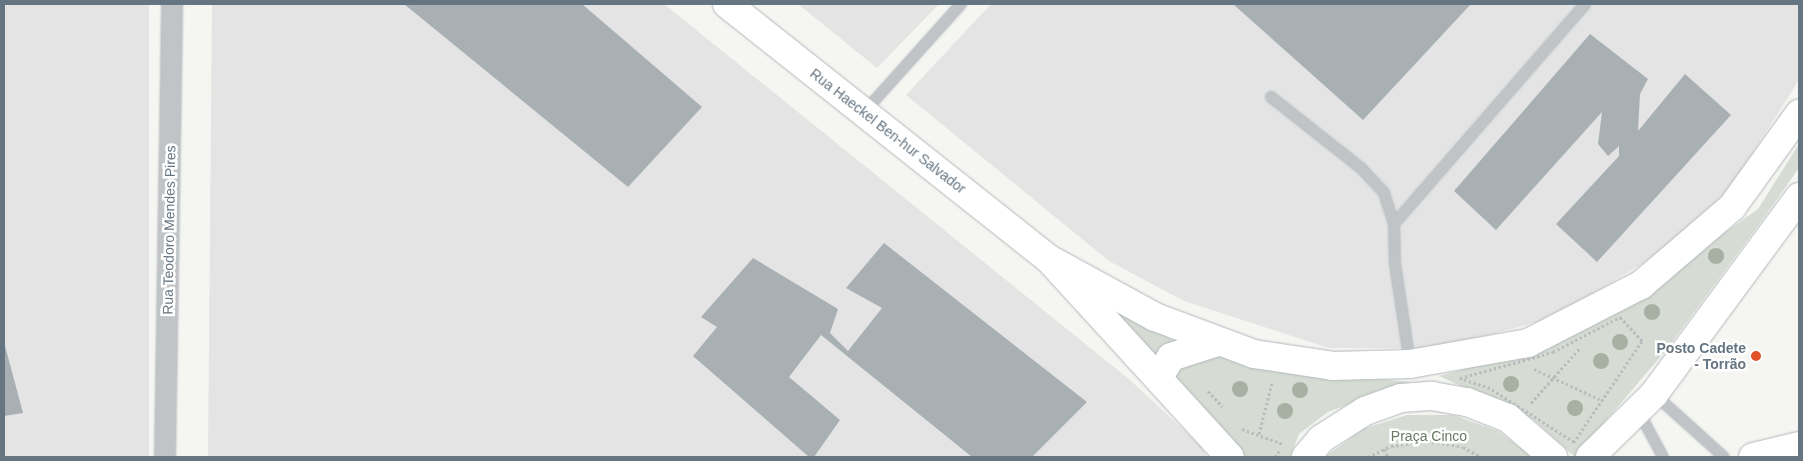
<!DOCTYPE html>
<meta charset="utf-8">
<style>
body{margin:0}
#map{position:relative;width:1803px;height:461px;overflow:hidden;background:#f5f5f2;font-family:Helvetica,sans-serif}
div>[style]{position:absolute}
.built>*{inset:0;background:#e3e4e3;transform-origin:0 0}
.green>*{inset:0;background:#d6dcd3}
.building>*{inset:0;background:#a8b0b4}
.path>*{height:3px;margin-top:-1.5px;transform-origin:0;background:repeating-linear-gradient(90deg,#babcbe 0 2.5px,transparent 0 5px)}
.roads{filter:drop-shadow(0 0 1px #b3b8bc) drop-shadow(0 0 1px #b3b8bc)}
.lane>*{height:10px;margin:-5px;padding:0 5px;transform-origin:5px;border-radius:5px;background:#c0c4c7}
.street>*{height:20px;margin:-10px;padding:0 10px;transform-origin:10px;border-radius:10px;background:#c0c4c7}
.secondary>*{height:28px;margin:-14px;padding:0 14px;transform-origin:14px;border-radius:14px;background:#fff}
.trees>*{width:16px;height:16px;margin:-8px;border-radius:50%;background:#a7b1a3}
.dots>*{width:14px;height:14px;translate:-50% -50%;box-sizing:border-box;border:2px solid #fff;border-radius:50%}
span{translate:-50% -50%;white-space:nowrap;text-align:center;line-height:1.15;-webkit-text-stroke:5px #fff;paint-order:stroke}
.street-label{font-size:14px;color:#657582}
.poi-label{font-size:14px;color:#657582;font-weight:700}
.right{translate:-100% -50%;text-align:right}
.park-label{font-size:14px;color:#687a63}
.frame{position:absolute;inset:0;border:5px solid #657582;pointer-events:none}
</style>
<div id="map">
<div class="built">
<div style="left:4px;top:4px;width:145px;height:453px"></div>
<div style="clip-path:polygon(212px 4px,664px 4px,1130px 380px,1201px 446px,1207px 457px,208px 457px)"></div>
<div style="clip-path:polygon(798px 4px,939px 4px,877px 68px)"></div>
<div style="clip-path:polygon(991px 4px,1799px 4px,1799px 80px,1726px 195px,1658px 254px,1553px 318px,1438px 348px,1329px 348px,1184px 301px,1109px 261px,906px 95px)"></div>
</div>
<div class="green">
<div style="clip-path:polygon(1799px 144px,1799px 168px,1763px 219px,1667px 349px,1575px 457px,1534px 420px,1439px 376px,1544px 348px,1610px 315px,1758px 209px)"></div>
<div style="clip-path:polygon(1091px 292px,1179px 344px,1153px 357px)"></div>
<div style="clip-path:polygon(1193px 353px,1230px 354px,1294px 370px,1409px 382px,1328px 412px,1299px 434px,1290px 457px,1238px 457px,1196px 398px,1169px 371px)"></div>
<div style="clip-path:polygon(1407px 415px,1453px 415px,1498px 431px,1533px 457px,1325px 457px,1363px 429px)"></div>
</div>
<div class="building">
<div style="clip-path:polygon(404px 4px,582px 4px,702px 107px,628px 187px)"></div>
<div style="clip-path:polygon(1233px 4px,1471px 4px,1363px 120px)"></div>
<div style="clip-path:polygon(1590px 34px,1648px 79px,1640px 94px,1638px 131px,1685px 74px,1731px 115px,1597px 262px,1556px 224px,1619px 156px,1619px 146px,1608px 156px,1598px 144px,1602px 112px,1496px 230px,1454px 191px)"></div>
<div style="clip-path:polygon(884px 243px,1087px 402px,1032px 457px,972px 457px,821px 335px,789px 377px,840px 420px,814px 457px,809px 457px,693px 356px,717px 327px,701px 317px,753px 258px,838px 309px,830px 333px,848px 351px,882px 308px,846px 288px)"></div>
<div style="clip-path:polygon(4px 342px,23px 413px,4px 416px)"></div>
</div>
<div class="path">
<div style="left:1620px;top:317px;width:33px;rotate:47deg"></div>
<div style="left:1642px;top:341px;width:122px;rotate:124deg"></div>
<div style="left:1574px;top:442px;width:100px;rotate:-147.3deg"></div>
<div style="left:1490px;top:388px;width:32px;rotate:-162deg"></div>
<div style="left:1460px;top:378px;width:97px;rotate:-15.6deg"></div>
<div style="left:1553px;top:352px;width:76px;rotate:-27.6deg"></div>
<div style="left:1534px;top:369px;width:72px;rotate:24.8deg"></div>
<div style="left:1208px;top:391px;width:21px;rotate:47deg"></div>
<div style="left:1531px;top:403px;width:74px;rotate:-48.3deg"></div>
<div style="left:1242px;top:429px;width:44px;rotate:20.1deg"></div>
<div style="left:1259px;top:434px;width:53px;rotate:-75.7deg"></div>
<div style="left:1384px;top:449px;width:9px;rotate:63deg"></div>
<div style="left:1275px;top:457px;width:7px;rotate:-56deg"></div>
<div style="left:1368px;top:457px;width:25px;rotate:-26deg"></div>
<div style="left:1391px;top:446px;width:36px;rotate:-8deg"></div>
<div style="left:1427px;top:441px;width:36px;rotate:9deg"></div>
<div style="left:1463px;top:447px;width:21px;rotate:29deg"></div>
</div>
<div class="roads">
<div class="lane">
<div style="left:1271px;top:97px;width:115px;rotate:38.3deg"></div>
<div style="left:1361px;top:168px;width:34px;rotate:47deg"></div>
<div style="left:1384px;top:193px;width:33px;rotate:72deg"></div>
<div style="left:1394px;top:224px;width:40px;rotate:88.6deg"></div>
<div style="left:1395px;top:264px;width:100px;rotate:81.4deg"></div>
<div style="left:865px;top:111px;width:144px;rotate:-48.1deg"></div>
<div style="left:1394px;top:224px;width:291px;rotate:-49deg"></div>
<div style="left:1654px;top:394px;width:94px;rotate:42deg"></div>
<div style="left:1639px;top:412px;width:51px;rotate:61.9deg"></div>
</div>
<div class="street">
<div style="left:165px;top:457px;width:453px;rotate:-89.1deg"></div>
</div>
<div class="secondary">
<div style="left:727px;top:4px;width:411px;rotate:38.4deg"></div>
<div style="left:1049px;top:259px;width:268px;rotate:47.6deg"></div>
<div style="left:1049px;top:259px;width:121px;rotate:28.7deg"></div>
<div style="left:1155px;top:317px;width:106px;rotate:20.5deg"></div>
<div style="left:1254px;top:354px;width:80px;rotate:8.6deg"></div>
<div style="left:1333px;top:366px;width:77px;rotate:-1.5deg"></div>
<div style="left:1410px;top:364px;width:120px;rotate:-10.1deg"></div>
<div style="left:1528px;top:343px;width:127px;rotate:-27.2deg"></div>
<div style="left:1641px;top:285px;width:120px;rotate:-40.6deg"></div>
<div style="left:1732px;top:207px;width:115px;rotate:-54.2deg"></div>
<div style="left:1159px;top:377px;width:23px;rotate:-59deg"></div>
<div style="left:1171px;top:357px;width:45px;rotate:-18deg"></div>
<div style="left:1306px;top:457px;width:23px;rotate:-50deg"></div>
<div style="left:1321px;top:439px;width:52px;rotate:-32.5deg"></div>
<div style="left:1365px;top:411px;width:38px;rotate:-20deg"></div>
<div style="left:1401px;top:398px;width:31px;rotate:-4deg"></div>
<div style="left:1432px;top:396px;width:36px;rotate:10deg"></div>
<div style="left:1467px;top:402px;width:44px;rotate:21.3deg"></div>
<div style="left:1508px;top:418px;width:60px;rotate:40.9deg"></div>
<div style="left:1590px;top:457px;width:90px;rotate:-44.5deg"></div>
<div style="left:1654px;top:394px;width:245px;rotate:-53.6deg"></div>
<div style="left:1753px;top:457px;width:47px;rotate:-13.4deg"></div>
</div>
</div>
<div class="trees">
<div style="left:1716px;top:256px"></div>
<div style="left:1652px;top:312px"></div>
<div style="left:1620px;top:342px"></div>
<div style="left:1601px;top:361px"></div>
<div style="left:1511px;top:384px"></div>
<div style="left:1240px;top:389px"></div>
<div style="left:1300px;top:390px"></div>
<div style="left:1575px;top:408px"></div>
<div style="left:1285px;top:411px"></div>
</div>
<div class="dots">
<div style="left:1756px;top:356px;background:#e15226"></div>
</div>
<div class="street-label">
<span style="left:888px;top:131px;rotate:38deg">Rua Haeckel Ben-hur Salvador</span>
<span style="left:169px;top:230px;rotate:-89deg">Rua Teodoro Mendes Pires</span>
</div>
<div class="poi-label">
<span class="right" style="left:1746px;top:356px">Posto Cadete<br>- Torrão</span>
</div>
<div class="park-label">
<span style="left:1429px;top:436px">Praça Cinco</span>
</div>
<div class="frame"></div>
</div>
